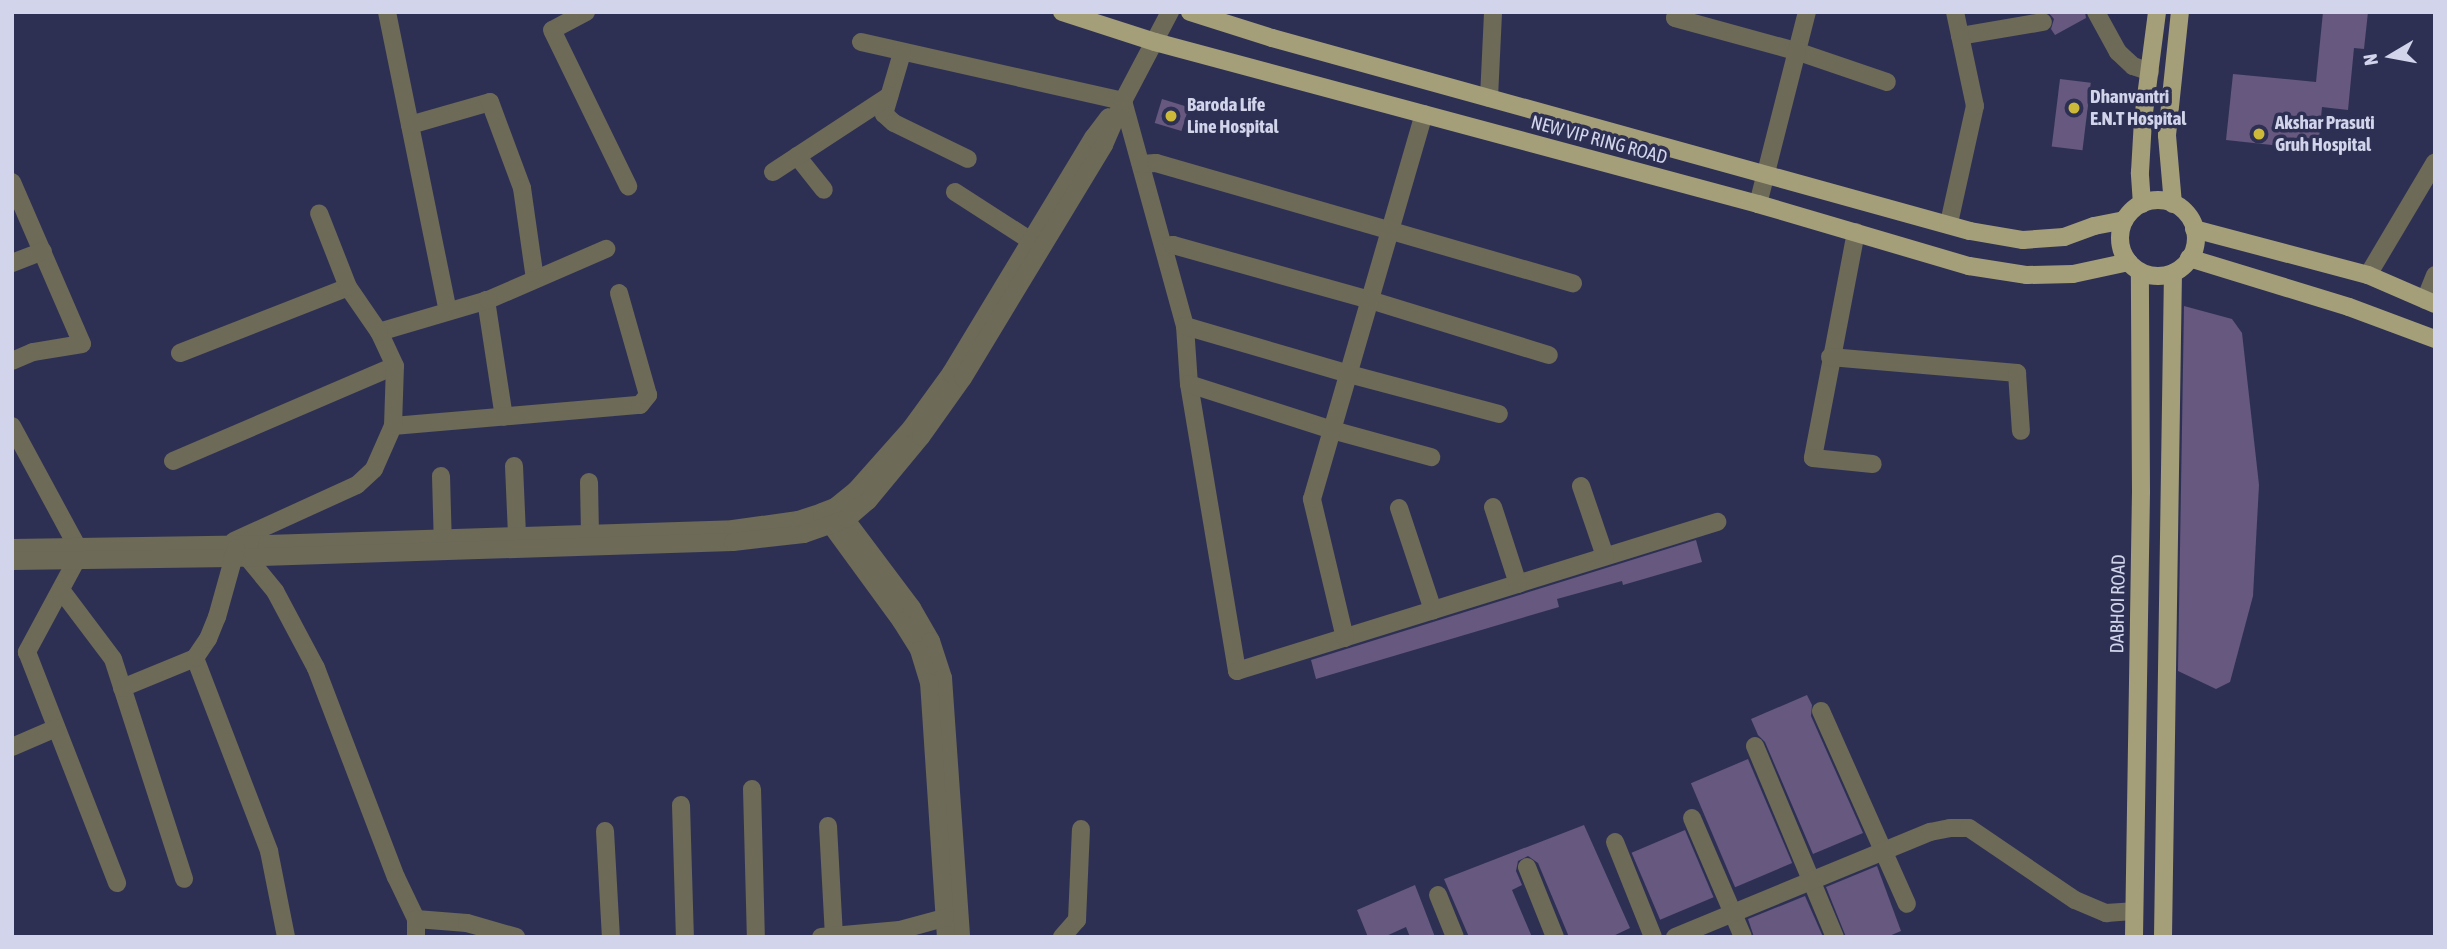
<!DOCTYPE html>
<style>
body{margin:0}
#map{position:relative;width:2447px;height:949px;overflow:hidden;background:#2e3053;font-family:"Asap Condensed",sans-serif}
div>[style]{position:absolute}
.building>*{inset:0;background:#66587f;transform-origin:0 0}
.minor>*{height:18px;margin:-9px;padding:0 9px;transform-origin:9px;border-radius:9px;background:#6d6a58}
.major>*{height:18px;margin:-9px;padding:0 9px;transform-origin:9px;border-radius:9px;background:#a49f79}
.major>.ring{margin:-9px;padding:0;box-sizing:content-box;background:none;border:18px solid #a49f79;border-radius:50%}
.dots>*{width:19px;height:19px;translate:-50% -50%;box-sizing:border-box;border:4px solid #2e3053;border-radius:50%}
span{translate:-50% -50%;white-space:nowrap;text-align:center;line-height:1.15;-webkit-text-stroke:7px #2e3053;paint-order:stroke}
.poi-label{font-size:19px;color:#d1d4ea;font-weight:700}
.left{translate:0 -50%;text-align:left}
.street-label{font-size:19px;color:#d1d4ea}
.frame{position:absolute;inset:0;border:14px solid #d1d4ea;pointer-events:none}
.north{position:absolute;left:2356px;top:21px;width:70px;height:70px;-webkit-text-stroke:5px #2e3053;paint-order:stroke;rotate:260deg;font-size:19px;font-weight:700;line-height:28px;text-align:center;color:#d1d4ea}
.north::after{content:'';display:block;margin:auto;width:24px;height:32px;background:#d1d4ea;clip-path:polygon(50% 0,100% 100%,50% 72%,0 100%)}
</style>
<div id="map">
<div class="building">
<div style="clip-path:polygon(2048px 12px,2085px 12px,2086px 18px,2055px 35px,2051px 29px,2054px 19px)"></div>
<div style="clip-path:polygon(2323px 12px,2368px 12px,2364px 49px,2354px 48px,2348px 110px,2322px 107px,2318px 150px,2226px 140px,2233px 74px,2316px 82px)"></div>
<div style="left:2060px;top:79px;width:31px;height:68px;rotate:7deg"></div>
<div style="left:1162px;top:99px;width:28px;height:25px;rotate:17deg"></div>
<div style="clip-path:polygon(2184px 306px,2232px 319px,2242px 333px,2259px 485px,2253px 596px,2230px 682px,2216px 689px,2178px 671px)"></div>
<div style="clip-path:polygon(1696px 540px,1702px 562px,1623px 585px,1622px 581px,1557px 599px,1559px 607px,1316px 679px,1311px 660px)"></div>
<div style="clip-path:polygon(1807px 695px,1812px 705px,1811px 716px,1863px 833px,1813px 854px,1765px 742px,1758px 735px,1751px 719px)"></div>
<div style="left:1748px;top:759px;width:113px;height:62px;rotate:67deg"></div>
<div style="clip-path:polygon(1584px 825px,1630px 928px,1611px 937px,1569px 937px,1538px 863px,1528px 856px,1518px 861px,1516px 871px,1522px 885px,1512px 890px,1532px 937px,1469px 937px,1444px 879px)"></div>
<div style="left:1685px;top:830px;width:73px;height:58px;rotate:67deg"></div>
<div style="clip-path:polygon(1877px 866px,1901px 931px,1887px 937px,1846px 937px,1826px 887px)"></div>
<div style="clip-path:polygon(1415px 885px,1435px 937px,1410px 937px,1406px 927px,1384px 937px,1368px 937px,1357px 910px)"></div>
<div style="clip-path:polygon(1805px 896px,1823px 937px,1754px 937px,1748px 919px)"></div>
</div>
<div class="minor">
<div style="left:387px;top:12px;width:305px;rotate:78.5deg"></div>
<div style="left:586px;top:12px;width:38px;rotate:152deg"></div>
<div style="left:552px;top:30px;width:174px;rotate:64deg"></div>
<div style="left:1677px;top:12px;width:6px;rotate:108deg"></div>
<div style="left:1675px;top:18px;width:125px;rotate:15.3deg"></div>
<div style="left:1796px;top:51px;width:96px;rotate:18.8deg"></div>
<div style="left:2096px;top:12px;width:46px;rotate:61.2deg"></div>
<div style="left:2118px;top:52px;width:21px;rotate:43deg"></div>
<div style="left:2133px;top:66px;width:18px;rotate:19deg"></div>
<div style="left:1960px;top:36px;width:84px;rotate:-9.6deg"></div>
<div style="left:861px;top:42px;width:269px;rotate:12.7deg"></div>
<div style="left:902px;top:53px;width:64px;rotate:106.4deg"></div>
<div style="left:884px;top:114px;width:13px;rotate:42deg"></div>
<div style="left:894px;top:123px;width:82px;rotate:25.9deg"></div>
<div style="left:1489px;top:98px;width:86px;rotate:-87.3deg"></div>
<div style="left:1123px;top:101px;width:233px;rotate:74.6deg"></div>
<div style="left:1185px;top:326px;width:58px;rotate:86.1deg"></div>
<div style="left:1189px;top:384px;width:291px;rotate:80.5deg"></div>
<div style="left:1237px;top:671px;width:503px;rotate:-17.25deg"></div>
<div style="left:410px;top:125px;width:83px;rotate:-16deg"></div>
<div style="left:490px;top:102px;width:92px;rotate:69.6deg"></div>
<div style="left:522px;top:188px;width:92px;rotate:81.9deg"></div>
<div style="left:797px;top:156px;width:43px;rotate:51.5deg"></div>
<div style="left:1141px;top:164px;width:15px;rotate:-4deg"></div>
<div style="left:1156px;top:163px;width:434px;rotate:16.1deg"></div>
<div style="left:773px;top:172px;width:139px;rotate:-33.2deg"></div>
<div style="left:12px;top:182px;width:176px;rotate:66.6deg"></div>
<div style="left:82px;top:344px;width:50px;rotate:170.7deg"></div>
<div style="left:33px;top:352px;width:23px;rotate:157deg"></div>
<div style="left:955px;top:192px;width:90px;rotate:32.8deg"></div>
<div style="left:1758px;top:204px;width:198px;rotate:-75.7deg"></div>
<div style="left:1949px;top:223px;width:120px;rotate:-77.5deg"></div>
<div style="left:1975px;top:106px;width:96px;rotate:-102deg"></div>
<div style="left:1856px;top:232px;width:230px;rotate:100.8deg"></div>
<div style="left:1813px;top:458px;width:60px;rotate:5.7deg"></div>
<div style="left:1165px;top:247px;width:8px;rotate:-14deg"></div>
<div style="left:1173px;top:245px;width:205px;rotate:15.6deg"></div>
<div style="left:1370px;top:300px;width:187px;rotate:17.1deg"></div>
<div style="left:12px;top:263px;width:33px;rotate:-21deg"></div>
<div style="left:2368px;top:275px;width:131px;rotate:-59.3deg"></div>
<div style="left:486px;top:300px;width:118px;rotate:81.3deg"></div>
<div style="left:2425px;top:300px;width:27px;rotate:-68deg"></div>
<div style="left:1185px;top:326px;width:171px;rotate:16.3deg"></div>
<div style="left:1349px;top:374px;width:155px;rotate:14.9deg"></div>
<div style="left:379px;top:332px;width:114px;rotate:-16.4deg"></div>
<div style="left:488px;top:300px;width:129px;rotate:-23.4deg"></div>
<div style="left:180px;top:353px;width:180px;rotate:-21.4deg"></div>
<div style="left:1830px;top:357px;width:188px;rotate:4.9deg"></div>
<div style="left:2017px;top:373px;width:58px;rotate:86.1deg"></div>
<div style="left:1189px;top:384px;width:150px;rotate:17.8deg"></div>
<div style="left:1332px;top:430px;width:103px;rotate:15.3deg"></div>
<div style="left:12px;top:426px;width:136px;rotate:61.6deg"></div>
<div style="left:77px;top:546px;width:13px;rotate:90deg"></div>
<div style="left:77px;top:559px;width:106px;rotate:118.3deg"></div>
<div style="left:27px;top:652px;width:248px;rotate:68.7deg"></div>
<div style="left:393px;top:426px;width:248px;rotate:-4.9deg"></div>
<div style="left:640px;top:405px;width:13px;rotate:-51deg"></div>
<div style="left:648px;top:395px;width:106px;rotate:-105.9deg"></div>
<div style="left:173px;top:461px;width:241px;rotate:-23.2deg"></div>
<div style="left:514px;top:466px;width:69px;rotate:87.5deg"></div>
<div style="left:441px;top:476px;width:70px;rotate:88.4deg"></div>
<div style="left:589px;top:482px;width:51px;rotate:88.9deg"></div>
<div style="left:1581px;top:486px;width:74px;rotate:71.1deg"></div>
<div style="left:1493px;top:507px;width:81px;rotate:72deg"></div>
<div style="left:1399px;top:508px;width:108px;rotate:71.6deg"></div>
<div style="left:840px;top:512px;width:120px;rotate:53.1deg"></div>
<div style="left:912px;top:608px;width:38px;rotate:60deg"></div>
<div style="left:931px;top:641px;width:39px;rotate:72deg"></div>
<div style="left:943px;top:678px;width:260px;rotate:86deg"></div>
<div style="left:825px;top:517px;width:129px;rotate:53.8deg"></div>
<div style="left:901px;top:621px;width:34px;rotate:58deg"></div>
<div style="left:919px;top:650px;width:34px;rotate:73deg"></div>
<div style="left:929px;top:682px;width:256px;rotate:86.2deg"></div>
<div style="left:234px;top:541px;width:135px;rotate:-24.5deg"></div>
<div style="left:357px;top:485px;width:23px;rotate:-43deg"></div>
<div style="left:374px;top:469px;width:47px;rotate:-66.2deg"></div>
<div style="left:393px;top:426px;width:60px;rotate:-88.1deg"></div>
<div style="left:395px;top:366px;width:38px;rotate:-115deg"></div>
<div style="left:379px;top:332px;width:55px;rotate:-124.6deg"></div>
<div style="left:348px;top:287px;width:79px;rotate:-111.4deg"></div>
<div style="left:12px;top:548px;width:255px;rotate:-0.9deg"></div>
<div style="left:267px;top:544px;width:466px;rotate:-1.8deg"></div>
<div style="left:733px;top:529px;width:66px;rotate:-7.9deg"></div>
<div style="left:798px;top:520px;width:25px;rotate:-18deg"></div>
<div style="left:822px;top:512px;width:14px;rotate:-21deg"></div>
<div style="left:835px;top:507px;width:27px;rotate:-39deg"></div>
<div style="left:856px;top:490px;width:83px;rotate:-48.4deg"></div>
<div style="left:911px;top:428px;width:68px;rotate:-54deg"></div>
<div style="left:951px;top:373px;width:275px;rotate:-58.9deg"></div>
<div style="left:1093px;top:138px;width:26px;rotate:-53deg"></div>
<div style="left:247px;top:557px;width:44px;rotate:50.5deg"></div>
<div style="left:275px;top:591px;width:87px;rotate:62deg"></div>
<div style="left:316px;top:668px;width:224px;rotate:69.1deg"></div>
<div style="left:396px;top:877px;width:47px;rotate:64.5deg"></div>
<div style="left:416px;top:919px;width:51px;rotate:4.5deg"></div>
<div style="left:467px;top:923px;width:51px;rotate:15.9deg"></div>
<div style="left:12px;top:561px;width:220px;rotate:-0.8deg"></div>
<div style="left:232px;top:558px;width:501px;rotate:-1.83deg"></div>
<div style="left:733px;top:542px;width:71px;rotate:-6.4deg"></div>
<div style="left:804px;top:534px;width:46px;rotate:-19.2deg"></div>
<div style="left:847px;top:519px;width:28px;rotate:-41deg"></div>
<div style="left:868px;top:501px;width:83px;rotate:-50.4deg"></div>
<div style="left:921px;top:437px;width:72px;rotate:-54.6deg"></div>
<div style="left:963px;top:378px;width:272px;rotate:-58.8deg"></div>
<div style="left:1104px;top:145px;width:48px;rotate:-66.6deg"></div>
<div style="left:1123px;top:101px;width:101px;rotate:-62.2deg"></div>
<div style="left:61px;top:590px;width:86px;rotate:53deg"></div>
<div style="left:113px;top:659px;width:231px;rotate:72.1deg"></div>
<div style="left:1345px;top:638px;width:143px;rotate:-103.4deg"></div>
<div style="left:1312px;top:499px;width:401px;rotate:-73.8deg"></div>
<div style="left:195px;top:658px;width:207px;rotate:69deg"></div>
<div style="left:269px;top:851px;width:88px;rotate:78.8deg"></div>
<div style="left:122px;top:688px;width:79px;rotate:-22.3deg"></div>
<div style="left:195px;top:658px;width:23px;rotate:-56deg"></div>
<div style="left:208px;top:639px;width:24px;rotate:-68deg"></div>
<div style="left:217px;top:617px;width:71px;rotate:-74.4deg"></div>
<div style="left:1821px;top:711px;width:211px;rotate:66deg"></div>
<div style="left:1755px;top:746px;width:207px;rotate:67.3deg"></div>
<div style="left:12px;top:747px;width:48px;rotate:-23.4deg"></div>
<div style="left:752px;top:789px;width:148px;rotate:88.5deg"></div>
<div style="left:681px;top:805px;width:132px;rotate:88.3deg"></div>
<div style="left:1692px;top:818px;width:129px;rotate:66.8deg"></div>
<div style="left:828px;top:826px;width:111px;rotate:86.9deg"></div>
<div style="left:605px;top:831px;width:106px;rotate:86.8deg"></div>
<div style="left:1615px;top:842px;width:102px;rotate:68.2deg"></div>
<div style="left:1527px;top:867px;width:75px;rotate:68.2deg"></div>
<div style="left:1438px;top:895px;width:45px;rotate:68deg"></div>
<div style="left:416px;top:937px;width:18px;rotate:-90deg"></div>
<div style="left:821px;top:937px;width:79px;rotate:-5.1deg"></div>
<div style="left:900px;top:930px;width:46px;rotate:-15.3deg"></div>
<div style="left:1062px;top:937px;width:23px;rotate:-49deg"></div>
<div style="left:1077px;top:920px;width:91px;rotate:-87.5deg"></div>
<div style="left:1675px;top:937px;width:276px;rotate:-22.4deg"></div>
<div style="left:1930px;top:832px;width:20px;rotate:-11deg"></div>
<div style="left:1950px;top:828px;width:19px"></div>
<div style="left:1969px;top:828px;width:128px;rotate:34.2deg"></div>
<div style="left:2075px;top:900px;width:34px;rotate:23deg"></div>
<div style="left:2106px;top:913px;width:27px;rotate:-4deg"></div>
</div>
<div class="major">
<div style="left:1062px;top:12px;width:98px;rotate:17.9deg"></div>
<div style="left:1155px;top:42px;width:624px;rotate:15.04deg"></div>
<div style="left:1758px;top:204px;width:220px;rotate:16.4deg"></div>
<div style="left:1969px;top:266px;width:59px;rotate:8.8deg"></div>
<div style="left:2027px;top:275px;width:46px;rotate:-1.2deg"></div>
<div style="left:2073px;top:274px;width:57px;rotate:-12.1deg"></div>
<div style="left:1190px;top:12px;width:86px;rotate:17.6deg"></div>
<div style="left:1272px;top:38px;width:724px;rotate:15.46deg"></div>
<div style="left:1970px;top:231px;width:54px;rotate:9.6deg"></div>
<div style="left:2023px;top:240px;width:41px;rotate:-4.2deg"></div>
<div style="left:2064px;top:237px;width:32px;rotate:-20deg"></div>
<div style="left:2094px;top:226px;width:31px;rotate:-11deg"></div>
<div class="ring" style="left:2120px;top:200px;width:58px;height:58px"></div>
<div style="left:2142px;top:204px;width:32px;rotate:-94deg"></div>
<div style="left:2140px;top:172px;width:52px;rotate:-86.7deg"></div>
<div style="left:2143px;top:120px;width:109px;rotate:-82.6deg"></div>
<div style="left:2173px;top:204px;width:69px;rotate:-95deg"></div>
<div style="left:2167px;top:135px;width:124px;rotate:-84deg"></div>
<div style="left:2194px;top:229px;width:180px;rotate:14.8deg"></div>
<div style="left:2368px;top:275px;width:73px;rotate:23.4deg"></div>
<div style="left:2189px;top:258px;width:167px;rotate:17deg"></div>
<div style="left:2349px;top:307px;width:92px;rotate:20.4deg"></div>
<div style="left:2134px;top:937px;width:445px;rotate:-89.1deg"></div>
<div style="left:2141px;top:492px;width:220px;rotate:-90.3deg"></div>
<div style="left:2163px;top:937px;width:664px;rotate:-89.14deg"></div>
</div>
<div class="dots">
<div style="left:2074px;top:108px;background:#ccb939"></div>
<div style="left:1171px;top:116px;background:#ccb939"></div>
<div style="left:2259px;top:134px;background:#ccb939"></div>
</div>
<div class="poi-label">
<span class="left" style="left:2090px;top:108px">Dhanvantri<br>E.N.T Hospital</span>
<span class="left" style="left:1187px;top:116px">Baroda Life<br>Line Hospital</span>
<span class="left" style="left:2275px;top:134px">Akshar Prasuti<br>Gruh Hospital</span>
</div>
<div class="street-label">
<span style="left:1599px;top:140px;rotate:15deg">NEW VIP RING ROAD</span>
<span style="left:2118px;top:604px;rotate:-89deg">DABHOI ROAD</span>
</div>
<div class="frame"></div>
<div class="north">N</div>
</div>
